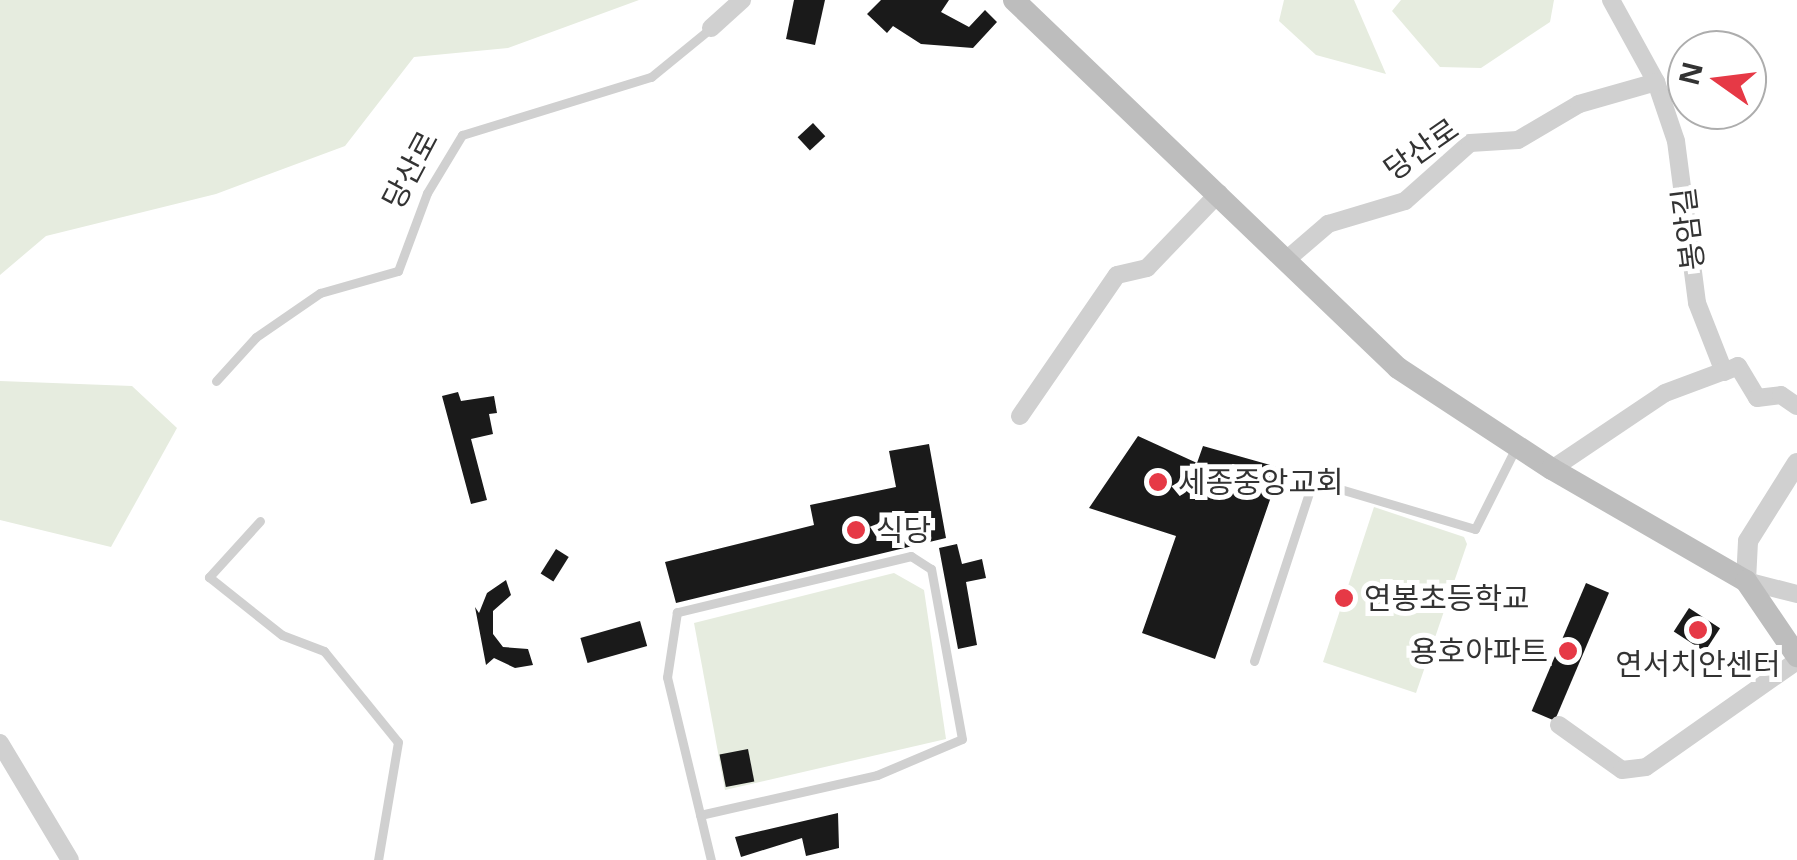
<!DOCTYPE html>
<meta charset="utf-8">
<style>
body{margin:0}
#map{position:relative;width:1797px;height:860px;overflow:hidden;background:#fff;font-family:"Noto Sans","Noto Sans KR",sans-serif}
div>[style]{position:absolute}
.green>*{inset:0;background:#e6ecdf}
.building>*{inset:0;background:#1a1a1a;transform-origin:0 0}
.service>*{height:9px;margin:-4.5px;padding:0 4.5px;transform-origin:4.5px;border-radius:4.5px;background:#d0d0d0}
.minor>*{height:18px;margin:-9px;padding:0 9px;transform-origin:9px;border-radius:9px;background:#d0d0d0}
.tertiary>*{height:20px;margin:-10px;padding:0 10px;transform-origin:10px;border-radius:10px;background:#d0d0d0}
.secondary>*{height:22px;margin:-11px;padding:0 11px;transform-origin:11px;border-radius:11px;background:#bdbdbd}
.dots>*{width:28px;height:28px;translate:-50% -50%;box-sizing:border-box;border:5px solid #fff;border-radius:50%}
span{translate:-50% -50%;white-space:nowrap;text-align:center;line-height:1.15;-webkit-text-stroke:10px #fff;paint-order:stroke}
.street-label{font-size:30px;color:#333}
.poi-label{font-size:30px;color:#333}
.left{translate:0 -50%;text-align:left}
.right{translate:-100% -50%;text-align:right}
.north{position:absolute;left:1667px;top:30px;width:100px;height:100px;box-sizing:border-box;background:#fff;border:2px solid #adadad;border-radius:50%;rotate:284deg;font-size:28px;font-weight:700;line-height:40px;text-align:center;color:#333}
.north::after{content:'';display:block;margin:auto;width:35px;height:45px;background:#e63946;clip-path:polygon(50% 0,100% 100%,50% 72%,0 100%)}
</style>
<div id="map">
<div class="green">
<div style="clip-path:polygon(0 0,639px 0,508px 48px,414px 57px,345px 146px,216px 194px,46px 236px,0 275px)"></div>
<div style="clip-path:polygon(1284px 0,1354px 0,1386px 74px,1316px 55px,1279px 21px)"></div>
<div style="clip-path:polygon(1401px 0,1554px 0,1550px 22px,1481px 68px,1440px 67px,1392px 11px)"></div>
<div style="clip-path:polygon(0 381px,132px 386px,177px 428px,111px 547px,0 520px)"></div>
<div style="clip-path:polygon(1374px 507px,1464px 537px,1467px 544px,1416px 693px,1323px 662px)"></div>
<div style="clip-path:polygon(894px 573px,924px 590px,946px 739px,725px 790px,694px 623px)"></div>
</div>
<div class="building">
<div style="clip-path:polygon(794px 0,825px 0,815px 45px,786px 39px)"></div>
<div style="clip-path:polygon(881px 0,949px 0,941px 12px,969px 27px,985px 10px,997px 22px,973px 48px,921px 44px,893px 26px,887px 33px,867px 14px)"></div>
<div style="left:813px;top:123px;width:18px;height:21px;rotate:47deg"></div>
<div style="clip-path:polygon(458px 392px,461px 401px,494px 396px,497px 413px,489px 414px,493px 434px,471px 439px,487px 500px,471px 504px,442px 396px)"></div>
<div style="clip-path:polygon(1138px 436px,1197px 463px,1203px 446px,1281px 468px,1215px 659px,1142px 633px,1176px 536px,1089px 508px)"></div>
<div style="clip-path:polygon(929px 444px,946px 538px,676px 603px,665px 562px,814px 525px,810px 505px,896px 487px,889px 451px)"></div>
<div style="clip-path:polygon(957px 544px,962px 564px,982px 559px,986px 578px,966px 582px,977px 645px,958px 649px,939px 548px)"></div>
<div style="left:556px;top:549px;width:15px;height:29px;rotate:32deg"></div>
<div style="clip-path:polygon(506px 580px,511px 595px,493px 611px,493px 634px,503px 647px,528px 649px,533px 665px,515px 668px,494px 658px,486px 665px,475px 607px,479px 613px,487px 593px)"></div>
<div style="left:1586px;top:583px;width:25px;height:139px;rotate:23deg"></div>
<div style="left:1689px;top:608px;width:37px;height:28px;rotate:33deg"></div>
<div style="left:640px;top:621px;width:26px;height:62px;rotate:74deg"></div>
<div style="left:748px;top:749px;width:33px;height:29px;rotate:79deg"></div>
<div style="clip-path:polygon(838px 813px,839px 848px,806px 856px,802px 838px,741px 857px,735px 837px)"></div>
</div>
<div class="service">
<div style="left:216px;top:381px;width:59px;rotate:-47.7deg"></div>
<div style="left:256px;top:337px;width:78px;rotate:-34.5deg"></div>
<div style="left:320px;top:293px;width:81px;rotate:-15.8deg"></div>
<div style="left:398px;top:271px;width:83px;rotate:-69.6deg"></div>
<div style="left:427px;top:193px;width:68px;rotate:-58.9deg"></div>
<div style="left:462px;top:135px;width:198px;rotate:-17.1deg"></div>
<div style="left:651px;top:77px;width:77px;rotate:-39.2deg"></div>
<div style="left:260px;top:521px;width:76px;rotate:132.3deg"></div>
<div style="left:209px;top:577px;width:93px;rotate:38.5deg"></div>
<div style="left:282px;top:635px;width:45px;rotate:20.9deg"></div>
<div style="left:324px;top:651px;width:117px;rotate:50.9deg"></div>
<div style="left:398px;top:742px;width:120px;rotate:99.6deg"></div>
<div style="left:1254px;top:661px;width:189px;rotate:-71.9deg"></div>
<div style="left:1313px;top:481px;width:169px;rotate:16.5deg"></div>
<div style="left:1475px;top:529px;width:89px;rotate:-63.4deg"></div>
<div style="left:700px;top:815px;width:181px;rotate:-12.7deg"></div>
<div style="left:877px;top:775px;width:92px;rotate:-23deg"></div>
<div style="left:962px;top:739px;width:173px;rotate:-100.3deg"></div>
<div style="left:931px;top:569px;width:24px;rotate:-147deg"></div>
<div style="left:911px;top:556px;width:241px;rotate:166.5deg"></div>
<div style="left:677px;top:612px;width:66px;rotate:98.7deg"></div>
<div style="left:667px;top:677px;width:188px;rotate:76.5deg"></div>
</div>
<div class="minor">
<div style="left:1611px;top:0;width:94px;rotate:61.2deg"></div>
<div style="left:1656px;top:82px;width:62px;rotate:71.3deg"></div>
<div style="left:1676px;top:141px;width:163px;rotate:82.6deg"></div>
<div style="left:1697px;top:303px;width:74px;rotate:68.6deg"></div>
<div style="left:1724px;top:372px;width:15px;rotate:-23deg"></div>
<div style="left:1738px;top:366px;width:37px;rotate:59deg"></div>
<div style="left:1757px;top:398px;width:24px;rotate:-7deg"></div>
<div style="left:1781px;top:395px;width:19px;rotate:35deg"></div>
<div style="left:711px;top:28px;width:42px;rotate:-42.1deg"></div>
<div style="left:1285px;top:261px;width:57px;rotate:-40.7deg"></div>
<div style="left:1328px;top:224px;width:80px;rotate:-16.6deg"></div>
<div style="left:1405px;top:201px;width:87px;rotate:-41.7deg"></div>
<div style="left:1470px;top:143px;width:48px;rotate:-3.6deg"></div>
<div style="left:1518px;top:140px;width:71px;rotate:-30.5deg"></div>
<div style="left:1579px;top:104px;width:80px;rotate:-15.9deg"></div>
<div style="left:1020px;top:416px;width:171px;rotate:-55.5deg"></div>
<div style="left:1117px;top:275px;width:31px;rotate:-13deg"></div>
<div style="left:1147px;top:268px;width:104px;rotate:-46.2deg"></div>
<div style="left:1552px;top:469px;width:136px;rotate:-33.9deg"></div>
<div style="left:1665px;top:393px;width:63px;rotate:-20.4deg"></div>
<div style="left:1746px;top:581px;width:53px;rotate:14.3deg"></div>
<div style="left:1559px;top:725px;width:77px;rotate:35.5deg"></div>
<div style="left:1622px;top:770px;width:24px;rotate:-7deg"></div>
<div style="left:1646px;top:767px;width:184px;rotate:-35.1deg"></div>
<div style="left:0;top:743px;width:136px;rotate:59.1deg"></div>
</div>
<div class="tertiary">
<div style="left:1746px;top:581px;width:40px;rotate:-87.1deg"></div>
<div style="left:1748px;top:541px;width:92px;rotate:-57.9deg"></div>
</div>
<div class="secondary">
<div style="left:1014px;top:0;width:532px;rotate:43.78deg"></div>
<div style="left:1398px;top:368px;width:184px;rotate:33.3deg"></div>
<div style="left:1552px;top:469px;width:224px;rotate:30deg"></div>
<div style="left:1746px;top:581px;width:91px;rotate:55.8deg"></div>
</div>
<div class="dots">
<div style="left:1158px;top:482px;background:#e63946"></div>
<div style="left:856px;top:530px;background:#e63946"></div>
<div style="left:1344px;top:598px;background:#e63946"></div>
<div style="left:1698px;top:630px;background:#e63946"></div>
<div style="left:1568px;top:651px;background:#e63946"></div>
</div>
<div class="street-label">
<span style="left:1421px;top:149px;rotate:-35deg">당산로</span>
<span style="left:410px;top:170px;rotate:-62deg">당산로</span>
<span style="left:1688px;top:229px;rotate:-97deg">봉암길</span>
</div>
<div class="poi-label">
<span class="left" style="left:1178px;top:482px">세종중앙교회</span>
<span class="left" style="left:876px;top:530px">식당</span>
<span class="left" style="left:1364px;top:598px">연봉초등학교</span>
<span class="right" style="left:1548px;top:651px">용호아파트</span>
<span style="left:1698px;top:664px">연서치안센터</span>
</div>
<div class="north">N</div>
</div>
